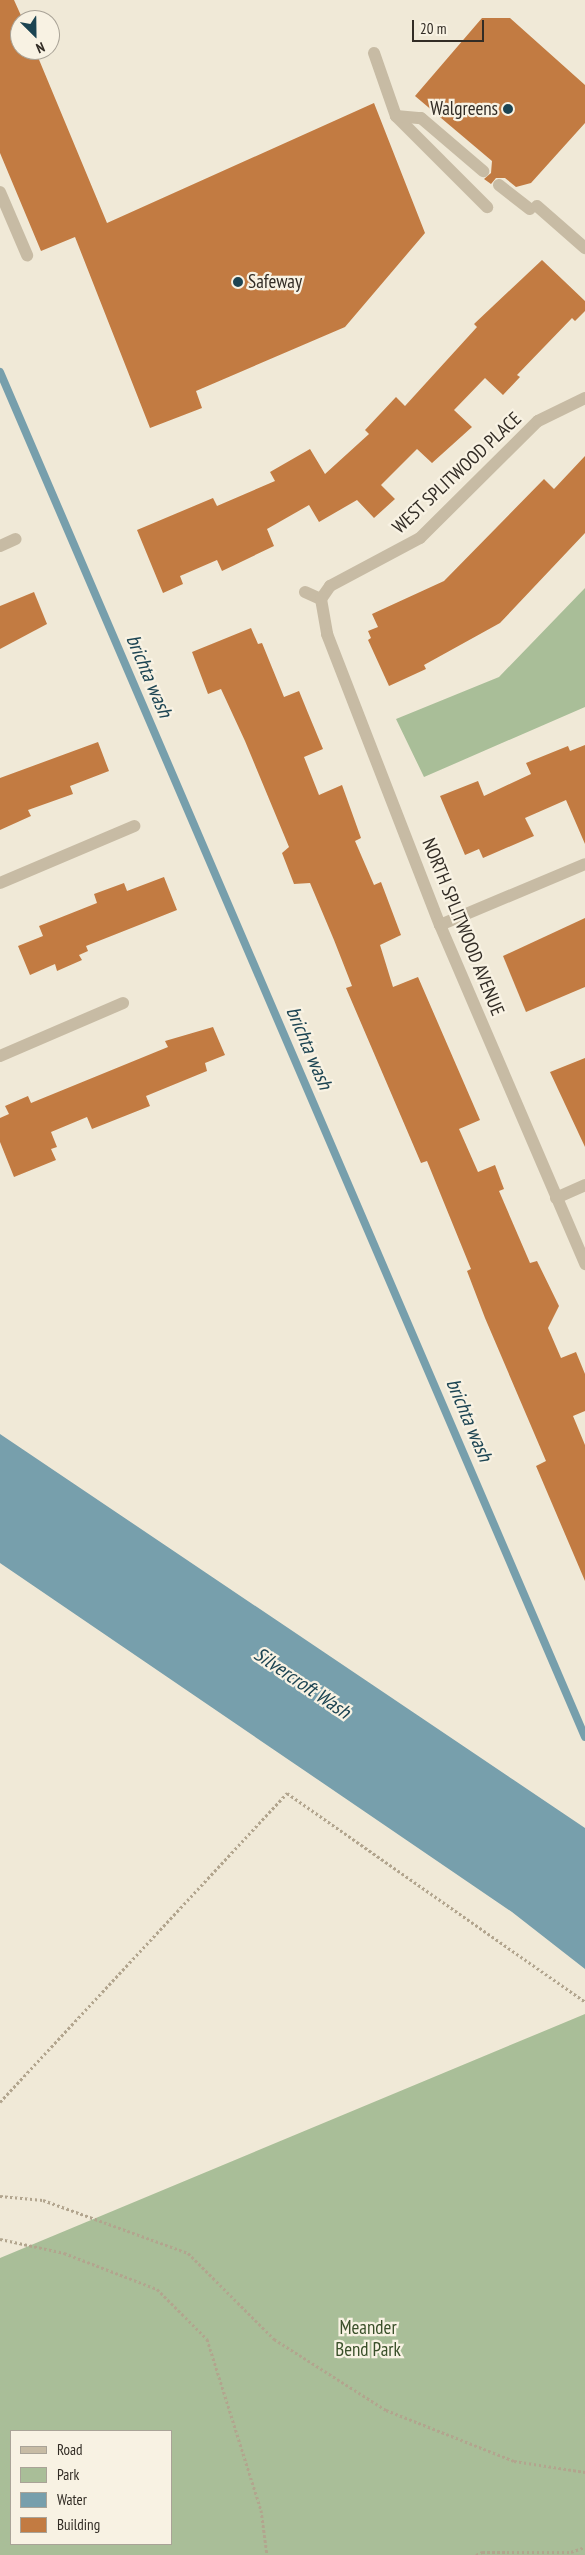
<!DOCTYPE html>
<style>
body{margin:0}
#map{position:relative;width:585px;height:2555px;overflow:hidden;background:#f0e9d7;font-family:"PT Sans Narrow",sans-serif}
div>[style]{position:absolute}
.green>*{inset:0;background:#a9be98}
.water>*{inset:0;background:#779fac}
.stream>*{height:8px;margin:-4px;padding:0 4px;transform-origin:4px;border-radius:4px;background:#779fac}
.building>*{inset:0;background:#c27b42}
.path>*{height:3px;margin-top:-1.5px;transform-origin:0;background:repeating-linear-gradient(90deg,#b2a58e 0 2.5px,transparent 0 5px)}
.lane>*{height:12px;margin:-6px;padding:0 6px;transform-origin:6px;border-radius:6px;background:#c7bba4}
.street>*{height:12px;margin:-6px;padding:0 6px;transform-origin:6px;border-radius:6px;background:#c7bba4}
.dots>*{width:14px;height:14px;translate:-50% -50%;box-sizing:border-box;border:2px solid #f8f2e3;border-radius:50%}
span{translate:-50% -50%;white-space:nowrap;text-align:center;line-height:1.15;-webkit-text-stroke:4.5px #f8f2e3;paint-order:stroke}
.poi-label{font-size:19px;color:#322c25}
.right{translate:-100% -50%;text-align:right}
.left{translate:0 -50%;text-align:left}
.street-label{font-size:19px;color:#322c25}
.park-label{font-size:19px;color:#3a502a}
.water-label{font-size:20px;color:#1c4452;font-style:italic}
.legend{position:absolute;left:10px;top:2430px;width:162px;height:115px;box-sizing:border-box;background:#f8f2e3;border:1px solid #a9a397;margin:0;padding:6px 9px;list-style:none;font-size:15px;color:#322c25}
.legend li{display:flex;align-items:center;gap:10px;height:25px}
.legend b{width:25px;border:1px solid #a9a397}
.north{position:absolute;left:10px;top:10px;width:50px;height:50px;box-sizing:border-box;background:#f8f2e3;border:1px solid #a9a397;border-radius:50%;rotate:157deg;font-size:14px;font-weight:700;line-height:20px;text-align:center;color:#322c25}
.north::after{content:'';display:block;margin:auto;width:18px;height:22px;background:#1c4452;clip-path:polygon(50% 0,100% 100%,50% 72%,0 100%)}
.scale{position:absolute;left:412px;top:20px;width:72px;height:22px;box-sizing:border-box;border:2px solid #322c25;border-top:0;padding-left:6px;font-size:15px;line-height:18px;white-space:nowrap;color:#322c25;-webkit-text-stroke:4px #f8f2e3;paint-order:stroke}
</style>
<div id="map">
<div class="green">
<div style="clip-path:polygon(585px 588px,585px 707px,424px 777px,396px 719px,499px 677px)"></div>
<div style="clip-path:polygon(evenodd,585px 2014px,585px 2555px,0 2555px,0 2258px,585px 2014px,171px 2431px,171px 2544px,11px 2544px,11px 2431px,171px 2431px)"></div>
</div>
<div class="water">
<div style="clip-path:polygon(0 1434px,585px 1828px,585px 1969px,512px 1912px,0 1563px)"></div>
</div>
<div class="stream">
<div style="left:0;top:372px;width:1485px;rotate:66.8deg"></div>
</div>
<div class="building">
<div style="clip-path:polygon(0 0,14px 0,23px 20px,20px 50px,35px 50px,107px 223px,374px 103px,425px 233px,345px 327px,196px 391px,202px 408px,150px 428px,75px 237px,41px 251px,0 153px)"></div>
<div style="clip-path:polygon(482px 18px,510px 18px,585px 85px,585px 123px,531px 183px,516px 187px,505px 178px,496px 178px,491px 184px,484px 179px,491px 173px,492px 161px,415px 96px)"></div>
<div style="clip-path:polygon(542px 260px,585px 301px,585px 311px,575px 321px,572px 318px,517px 375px,520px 377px,503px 395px,485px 378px,454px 410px,472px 427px,432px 463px,417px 449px,381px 485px,395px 499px,374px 518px,357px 500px,319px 522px,309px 505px,267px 529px,274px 546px,222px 571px,217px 560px,180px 576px,183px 584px,163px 593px,137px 530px,213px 498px,217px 506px,275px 481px,270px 472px,310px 449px,325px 474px,369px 434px,365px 430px,396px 397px,405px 406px,477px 327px,474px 324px)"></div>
<div style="clip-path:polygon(585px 456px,585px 533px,500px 623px,424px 665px,426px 669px,389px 686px,368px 640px,371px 638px,368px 631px,378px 627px,372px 614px,444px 581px,544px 479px,554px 489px)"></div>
<div style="clip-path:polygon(34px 592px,47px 624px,0 649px,0 606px)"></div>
<div style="clip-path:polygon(251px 628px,258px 644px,262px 643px,284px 697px,299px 691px,308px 713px,323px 749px,304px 757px,319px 795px,342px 785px,361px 838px,355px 841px,374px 885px,381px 882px,401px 935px,380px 945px,393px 987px,418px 977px,480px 1120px,459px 1129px,478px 1172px,495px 1165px,504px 1189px,499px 1191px,530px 1263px,537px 1261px,559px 1306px,548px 1328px,561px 1358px,576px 1352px,585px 1374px,585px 1411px,573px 1416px,585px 1445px,585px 1581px,536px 1466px,546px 1461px,485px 1318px,467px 1271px,471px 1269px,427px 1161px,421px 1163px,346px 988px,352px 986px,334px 940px,310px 883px,294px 884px,282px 853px,289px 847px,245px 741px,221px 689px,208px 694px,192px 652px)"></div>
<div style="clip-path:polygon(98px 742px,109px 771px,70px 786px,73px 794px,28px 810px,31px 816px,0 830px,0 778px)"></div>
<div style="clip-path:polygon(585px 745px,585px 844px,566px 800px,525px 818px,534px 836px,483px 858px,479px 849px,465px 855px,440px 796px,478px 781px,484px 796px,531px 774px,526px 763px,568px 746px,570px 751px)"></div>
<div style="clip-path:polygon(164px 877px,177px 910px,86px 946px,88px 951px,79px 955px,82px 960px,57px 971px,55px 964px,30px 975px,18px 946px,43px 936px,39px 926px,97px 903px,94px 894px,124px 883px,127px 891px)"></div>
<div style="clip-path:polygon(585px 918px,585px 987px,526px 1012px,503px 956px)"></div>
<div style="clip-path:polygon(213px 1027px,225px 1055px,205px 1063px,207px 1071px,146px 1096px,150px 1106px,92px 1129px,87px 1117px,51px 1132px,57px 1147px,51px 1149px,56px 1160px,14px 1177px,0 1142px,0 1118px,9px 1114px,5px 1106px,28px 1096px,31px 1103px,168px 1047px,165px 1041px)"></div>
<div style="clip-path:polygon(585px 1058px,585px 1147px,550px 1072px)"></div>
</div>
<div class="path">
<div style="left:0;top:2102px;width:422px;rotate:-47.1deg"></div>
<div style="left:287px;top:1793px;width:364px;rotate:35deg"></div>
<div style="left:0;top:2196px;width:43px;rotate:5.3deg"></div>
<div style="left:43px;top:2200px;width:154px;rotate:20.1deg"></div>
<div style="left:188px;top:2253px;width:122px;rotate:45deg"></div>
<div style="left:274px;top:2339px;width:133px;rotate:32.4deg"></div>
<div style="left:386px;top:2410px;width:138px;rotate:21.7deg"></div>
<div style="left:514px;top:2461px;width:72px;rotate:8.8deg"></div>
<div style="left:0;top:2239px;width:66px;rotate:12.3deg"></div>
<div style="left:64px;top:2253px;width:100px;rotate:21.2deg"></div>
<div style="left:157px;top:2289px;width:71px;rotate:45deg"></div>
<div style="left:207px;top:2339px;width:179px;rotate:72.5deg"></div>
<div style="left:261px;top:2510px;width:45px;rotate:82.4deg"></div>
<div style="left:476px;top:2555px;width:7px;rotate:-27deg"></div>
<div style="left:482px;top:2552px;width:89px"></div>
<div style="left:571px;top:2552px;width:15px;rotate:-20deg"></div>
</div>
<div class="lane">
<div style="left:374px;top:53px;width:67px;rotate:70.8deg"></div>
<div style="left:396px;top:116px;width:129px;rotate:45deg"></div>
<div style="left:396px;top:116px;width:25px;rotate:5deg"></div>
<div style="left:421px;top:118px;width:82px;rotate:40.5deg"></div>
<div style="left:499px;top:185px;width:39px;rotate:38deg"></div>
<div style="left:0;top:192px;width:69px;rotate:66.8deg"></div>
<div style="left:537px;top:206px;width:64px;rotate:41.2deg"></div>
<div style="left:0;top:546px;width:17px;rotate:-24deg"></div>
<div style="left:0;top:883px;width:146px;rotate:-23deg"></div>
</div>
<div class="street">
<div style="left:305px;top:592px;width:17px;rotate:24deg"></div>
<div style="left:321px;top:599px;width:16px;rotate:-55deg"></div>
<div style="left:330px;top:586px;width:102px;rotate:-28.1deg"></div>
<div style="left:420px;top:538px;width:166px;rotate:-44.8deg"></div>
<div style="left:538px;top:421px;width:52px;rotate:-26.1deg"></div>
<div style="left:321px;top:599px;width:36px;rotate:80deg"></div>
<div style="left:327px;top:634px;width:312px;rotate:68.8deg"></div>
<div style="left:440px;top:925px;width:369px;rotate:66.8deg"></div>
<div style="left:440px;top:925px;width:157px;rotate:-22.8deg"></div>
<div style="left:0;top:1056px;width:134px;rotate:-23.3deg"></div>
<div style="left:556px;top:1198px;width:32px;rotate:-24deg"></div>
</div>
<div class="dots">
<div style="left:508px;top:109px;background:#1c4452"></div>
<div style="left:238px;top:282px;background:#1c4452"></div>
</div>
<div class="poi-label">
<span class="right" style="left:498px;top:109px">Walgreens</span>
<span class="left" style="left:248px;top:282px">Safeway</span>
</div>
<div class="street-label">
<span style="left:457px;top:473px;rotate:-43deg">WEST SPLITWOOD PLACE</span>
<span style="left:463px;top:927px;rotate:68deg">NORTH SPLITWOOD AVENUE</span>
</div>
<div class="park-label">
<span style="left:368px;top:2339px">Meander<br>Bend Park</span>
</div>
<div class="water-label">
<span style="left:149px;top:676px;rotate:67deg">brichta wash</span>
<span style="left:309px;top:1048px;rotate:67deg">brichta wash</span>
<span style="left:469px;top:1420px;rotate:67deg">brichta wash</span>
<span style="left:302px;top:1683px;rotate:34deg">Silvercroft Wash</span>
</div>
<ul class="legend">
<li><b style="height:6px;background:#c7bba4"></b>Road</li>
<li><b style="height:14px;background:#a9be98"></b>Park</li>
<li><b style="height:14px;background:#779fac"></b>Water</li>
<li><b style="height:14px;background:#c27b42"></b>Building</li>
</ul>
<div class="north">N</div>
<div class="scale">20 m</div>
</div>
